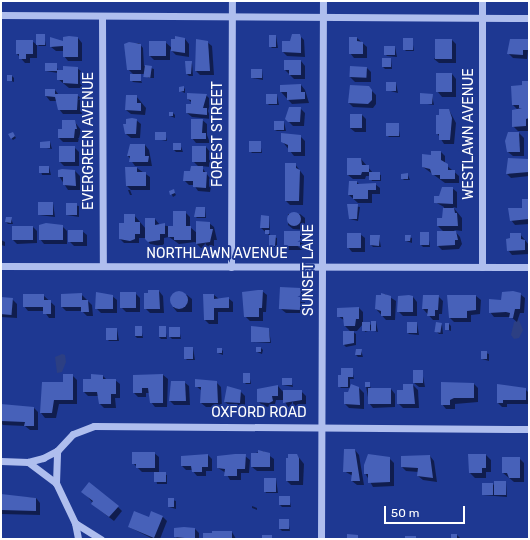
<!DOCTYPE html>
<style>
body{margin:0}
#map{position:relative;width:530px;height:540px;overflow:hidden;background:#1e3892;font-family:Rubik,sans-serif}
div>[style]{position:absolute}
.water>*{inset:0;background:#2c3f83}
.shadow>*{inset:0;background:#0007;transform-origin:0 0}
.building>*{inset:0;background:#4761b9;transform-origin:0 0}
.round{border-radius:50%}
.minor>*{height:7px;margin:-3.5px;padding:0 3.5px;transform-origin:3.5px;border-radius:3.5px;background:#afbeee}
span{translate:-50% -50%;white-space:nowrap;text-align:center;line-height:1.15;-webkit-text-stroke:4px #1e3892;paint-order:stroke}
.street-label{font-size:14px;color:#fff}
.frame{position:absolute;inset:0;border:2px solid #fff;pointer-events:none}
.scale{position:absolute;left:384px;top:506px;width:81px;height:18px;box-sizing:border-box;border:2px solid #fff;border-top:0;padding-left:5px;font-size:12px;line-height:14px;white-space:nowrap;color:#fff;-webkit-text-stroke:3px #1e3892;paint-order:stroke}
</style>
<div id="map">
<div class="water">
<div style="clip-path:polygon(519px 320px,523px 330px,519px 338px,514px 339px,511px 335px,514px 322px)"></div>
<div style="clip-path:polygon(62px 354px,65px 355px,66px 362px,62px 372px,57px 373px,55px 357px)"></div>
</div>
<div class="shadow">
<div style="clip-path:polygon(282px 1px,305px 1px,305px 2px,283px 1px)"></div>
<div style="left:440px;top:1px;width:18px;height:1px"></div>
<div style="clip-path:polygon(44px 35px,46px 46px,39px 46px,37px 44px)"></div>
<div style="clip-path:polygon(299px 35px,304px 40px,305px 57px,287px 56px,283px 52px)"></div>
<div style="clip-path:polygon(276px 36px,278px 48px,272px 48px,270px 46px)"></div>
<div style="clip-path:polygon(78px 38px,82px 43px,82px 61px,68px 61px,64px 56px,64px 51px,56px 51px,51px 47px)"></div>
<div style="clip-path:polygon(357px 38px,367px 47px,367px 58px,354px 58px,350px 53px)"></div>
<div style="clip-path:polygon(185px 39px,189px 44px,189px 57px,176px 55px,170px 49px,170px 60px,154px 60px,150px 56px,165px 42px,172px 48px)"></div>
<div style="clip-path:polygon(412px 39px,414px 51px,406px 51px,404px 49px)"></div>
<div style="clip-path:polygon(196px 40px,207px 42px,212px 46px,214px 75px,200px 75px,196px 71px)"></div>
<div style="clip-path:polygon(452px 40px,456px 44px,456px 63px,439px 63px,434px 59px)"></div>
<div style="clip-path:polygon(529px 40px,527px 59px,513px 58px,508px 53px)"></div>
<div style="clip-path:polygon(32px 41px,37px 45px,37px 58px,30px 58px,30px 63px,25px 63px,17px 54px)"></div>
<div style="clip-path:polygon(139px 43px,143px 48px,144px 66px,154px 69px,154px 78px,148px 78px,146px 74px,139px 74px,142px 83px,133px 82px,131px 80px,134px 75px,128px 69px,125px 45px)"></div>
<div style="clip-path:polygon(395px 47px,397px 57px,387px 56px,385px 54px)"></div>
<div style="clip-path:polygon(391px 59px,392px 69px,385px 69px,383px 67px)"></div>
<div style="clip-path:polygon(285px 61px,301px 61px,305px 66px,305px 79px,294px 79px,285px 70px)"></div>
<div style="clip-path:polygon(192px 62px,193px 76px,189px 76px,187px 74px)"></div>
<div style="clip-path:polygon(56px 64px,58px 71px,77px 68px,82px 72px,82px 88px,69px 88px,58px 79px,58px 73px,46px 71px)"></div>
<div style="clip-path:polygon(367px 68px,371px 72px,371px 82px,355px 82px,350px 77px)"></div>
<div style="clip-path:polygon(262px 70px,263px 80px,252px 78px)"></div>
<div style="clip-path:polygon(452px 74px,456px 79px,456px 97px,442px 97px,438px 92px)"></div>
<div style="clip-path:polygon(12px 76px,14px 78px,14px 82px,8px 80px)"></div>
<div style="clip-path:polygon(529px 82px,529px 131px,518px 131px,513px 126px,518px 110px,513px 105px,523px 86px)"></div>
<div style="clip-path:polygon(396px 83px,398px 93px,387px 90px)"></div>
<div style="clip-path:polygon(301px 85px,305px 90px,309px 103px,292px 104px,281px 92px)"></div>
<div style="clip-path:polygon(183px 87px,185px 89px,185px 93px,180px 91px)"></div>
<div style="clip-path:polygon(368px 87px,376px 95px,376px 104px,373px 108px,353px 107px,349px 103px)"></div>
<div style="clip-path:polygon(55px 90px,59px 95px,77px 95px,82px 99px,82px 114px,63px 114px,59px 109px,57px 101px,50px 101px,46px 96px)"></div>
<div style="clip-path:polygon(206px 95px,211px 100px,208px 111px,211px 119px,192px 117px,187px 113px,194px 105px,188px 99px)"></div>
<div style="clip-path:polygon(277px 95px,279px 105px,269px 105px,267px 103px)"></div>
<div style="clip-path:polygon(432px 95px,434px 105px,421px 103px)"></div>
<div style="clip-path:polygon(136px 96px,146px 108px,145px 115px,131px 114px,126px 110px)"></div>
<div style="clip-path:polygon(300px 108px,305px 113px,304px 126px,293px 126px,288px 121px)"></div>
<div style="clip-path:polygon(449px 110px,456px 123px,454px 144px,444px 144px,437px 133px)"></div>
<div style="clip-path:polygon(173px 113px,175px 115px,175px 118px,170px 116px)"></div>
<div style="clip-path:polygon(362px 115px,366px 119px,366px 132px,355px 132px,350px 128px)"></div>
<div style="clip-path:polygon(201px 119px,207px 124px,207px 135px,210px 143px,196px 143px,192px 138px)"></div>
<div style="clip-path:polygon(136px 120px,141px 124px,140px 138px,131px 138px,126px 134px)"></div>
<div style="clip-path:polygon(74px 121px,81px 130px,78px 142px,63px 142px,59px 138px)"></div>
<div style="clip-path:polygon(284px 122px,286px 131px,277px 131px,275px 130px)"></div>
<div style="clip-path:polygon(398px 124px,400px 137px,389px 137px,387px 135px)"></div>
<div style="clip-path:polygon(165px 133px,167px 141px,156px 139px)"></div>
<div style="clip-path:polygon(519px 133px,524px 138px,524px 156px,513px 156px,508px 152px)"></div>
<div style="clip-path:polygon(14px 135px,16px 138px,13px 140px,11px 138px)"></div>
<div style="clip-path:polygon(300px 136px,305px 141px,305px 156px,294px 156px,282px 141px)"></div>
<div style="clip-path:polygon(50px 142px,52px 149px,41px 147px)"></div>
<div style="clip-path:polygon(260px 142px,262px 153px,252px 153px,250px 151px)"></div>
<div style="clip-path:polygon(180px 144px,183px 152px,176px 152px,174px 150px)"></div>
<div style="clip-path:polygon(145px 145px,149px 150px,152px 166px,135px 166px,128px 156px)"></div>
<div style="clip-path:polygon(74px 147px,79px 152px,79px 166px,64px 166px,60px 162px)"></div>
<div style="clip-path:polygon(206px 147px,210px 152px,210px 167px,201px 166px,212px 181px,210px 192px,198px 191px,194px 185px,189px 185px,184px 180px,199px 167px,194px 162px)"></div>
<div style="clip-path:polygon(441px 152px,445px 156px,445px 164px,459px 176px,459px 183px,445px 183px,423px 167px,432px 156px)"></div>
<div style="clip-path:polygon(361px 159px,373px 173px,381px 175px,381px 181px,372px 181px,370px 176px,366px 176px,365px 179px,353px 179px,348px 175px)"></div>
<div style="clip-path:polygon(529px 160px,529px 176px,511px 178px,507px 174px)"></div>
<div style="clip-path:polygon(295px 164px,304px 176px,303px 205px,290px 205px,286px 201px)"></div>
<div style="clip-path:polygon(40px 167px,49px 167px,51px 175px,42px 175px)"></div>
<div style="clip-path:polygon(137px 168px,150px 177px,150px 190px,130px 190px,132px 195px,130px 195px,128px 190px,131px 190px,127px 186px)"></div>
<div style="clip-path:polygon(75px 171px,80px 176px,80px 190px,68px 190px,59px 176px)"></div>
<div style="clip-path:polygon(408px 175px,410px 180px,404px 180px,402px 178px)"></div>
<div style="clip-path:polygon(350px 182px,357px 182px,360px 185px,375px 184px,380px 188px,380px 194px,372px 194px,372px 203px,358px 203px,349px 195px)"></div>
<div style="clip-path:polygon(452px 188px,457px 192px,457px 208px,453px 207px,462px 218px,462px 231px,454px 230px,460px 237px,462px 244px,459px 249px,442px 250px,438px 246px,444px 232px,438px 226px,443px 219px,444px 207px,435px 202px)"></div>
<div style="clip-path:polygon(173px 190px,176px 195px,173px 197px,170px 191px)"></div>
<div style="clip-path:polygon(529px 200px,529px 224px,515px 225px,511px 220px)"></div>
<div style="clip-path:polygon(53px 203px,55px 217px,39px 215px)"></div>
<div style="clip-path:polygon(67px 204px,79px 206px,79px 217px,67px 215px)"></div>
<div style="clip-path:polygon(348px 205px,360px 207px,358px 221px,350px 219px)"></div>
<div style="clip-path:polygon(205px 208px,206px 218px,197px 218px,195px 216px)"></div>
<div style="clip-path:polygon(185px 212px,190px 217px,190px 227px,197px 233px,209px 223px,214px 227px,217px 240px,214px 240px,214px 246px,201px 248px,195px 242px,179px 244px,169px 237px,164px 238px,164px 244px,161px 246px,150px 244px,146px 238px,139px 238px,139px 243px,124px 243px,120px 239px,125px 224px,134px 215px,146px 229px,146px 219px,155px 219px,160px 225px,174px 227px)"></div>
<div style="clip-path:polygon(288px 214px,300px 214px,305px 218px,305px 230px,293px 229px,288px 225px)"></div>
<div style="clip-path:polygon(269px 217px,270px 230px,267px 230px,271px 236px,277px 238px,277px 248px,270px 245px,270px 236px,261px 228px)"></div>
<div style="clip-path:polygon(11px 218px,13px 224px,8px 224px,6px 222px)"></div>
<div style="clip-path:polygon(62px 226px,67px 231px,67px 244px,44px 244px,40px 239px)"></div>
<div style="clip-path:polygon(33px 227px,37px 231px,37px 243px,17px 244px,13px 240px)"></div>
<div style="clip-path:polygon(82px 231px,87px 235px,87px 246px,74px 246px,69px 241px)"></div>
<div style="clip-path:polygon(300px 232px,304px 237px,304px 250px,289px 250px,284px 245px)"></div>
<div style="clip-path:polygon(428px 233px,430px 247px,423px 247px,421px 245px)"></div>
<div style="clip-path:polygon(360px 234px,365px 238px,365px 252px,352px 252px,348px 247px)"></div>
<div style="clip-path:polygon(520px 234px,529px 245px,529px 254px,512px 255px,508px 250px)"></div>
<div style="clip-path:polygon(379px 236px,381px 247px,373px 247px,371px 245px)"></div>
<div style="clip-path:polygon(406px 236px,412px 238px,412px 243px,406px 241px)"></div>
<div style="clip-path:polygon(1px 240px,5px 242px,5px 246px,1px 245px)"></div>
<div style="clip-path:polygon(300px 289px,305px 294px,305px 313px,286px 313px,281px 309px)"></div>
<div style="clip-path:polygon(159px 291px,163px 296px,164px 313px,150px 313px,145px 308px)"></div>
<div style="clip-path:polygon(262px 291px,267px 295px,266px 312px,263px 312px,263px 321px,250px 321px,245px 316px)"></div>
<div style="clip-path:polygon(97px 293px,112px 296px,117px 300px,117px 313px,101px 313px,96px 308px)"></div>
<div style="clip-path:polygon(135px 293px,140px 298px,140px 312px,126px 312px,122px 308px)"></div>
<div style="clip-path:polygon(81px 294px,92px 305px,93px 316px,87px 316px,82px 311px,66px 311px,62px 307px)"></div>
<div style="clip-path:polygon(173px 294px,187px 295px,192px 299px,192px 312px,177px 312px,173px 307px)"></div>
<div style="clip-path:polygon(385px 294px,396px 301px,395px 320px,386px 320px,376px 309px,377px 296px)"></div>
<div style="clip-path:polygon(520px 294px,525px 298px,524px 313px,520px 313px,517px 322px,511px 317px,494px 317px,490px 312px,502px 301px)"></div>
<div style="clip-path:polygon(43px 295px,55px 306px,55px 318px,49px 318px,44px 311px,28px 311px,24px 306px)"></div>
<div style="clip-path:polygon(214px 295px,219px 299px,228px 298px,233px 302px,233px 312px,218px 312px,218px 324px,209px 324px,205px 320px)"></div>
<div style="clip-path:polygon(438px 296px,443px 301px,442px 314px,439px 314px,439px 320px,433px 320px,423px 309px)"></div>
<div style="clip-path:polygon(448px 296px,476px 296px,481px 300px,480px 314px,471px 315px,471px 322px,454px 322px,450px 318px)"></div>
<div style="clip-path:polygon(413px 297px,417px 302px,417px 316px,403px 316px,398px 311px)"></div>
<div style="clip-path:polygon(1px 299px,12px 299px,17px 304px,17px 318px,1px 317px)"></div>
<div style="clip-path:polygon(359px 308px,363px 312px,363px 323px,372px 325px,376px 322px,378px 332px,371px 330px,365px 332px,363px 324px,357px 331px,352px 331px,356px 334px,356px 345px,346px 347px,344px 345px,351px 332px,345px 326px,345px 321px,338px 316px)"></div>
<div style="clip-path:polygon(417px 323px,419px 335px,409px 334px,407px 332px)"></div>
<div style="clip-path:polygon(442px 324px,443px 334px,439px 334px,437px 332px)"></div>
<div style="clip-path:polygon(449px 324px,451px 326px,451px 331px,446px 329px)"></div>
<div style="clip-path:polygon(141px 327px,143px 338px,137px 338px,135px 336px)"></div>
<div style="clip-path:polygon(165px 327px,167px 339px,161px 339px,159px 337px)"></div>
<div style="clip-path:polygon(179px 328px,181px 339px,172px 339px,170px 337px)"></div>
<div style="clip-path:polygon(117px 329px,119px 341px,109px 341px,107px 339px)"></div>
<div style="clip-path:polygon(269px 329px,271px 343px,252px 342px)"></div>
<div style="clip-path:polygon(193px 348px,195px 360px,187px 360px,185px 358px)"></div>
<div style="clip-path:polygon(261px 348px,263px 350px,262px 354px,257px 352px)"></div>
<div style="clip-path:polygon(221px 349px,223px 351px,223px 355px,218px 353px)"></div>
<div style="clip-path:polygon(361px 350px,363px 357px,358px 357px,356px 355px)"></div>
<div style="clip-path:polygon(482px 352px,489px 354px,489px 361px,482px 359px)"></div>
<div style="clip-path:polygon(352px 369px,354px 379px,350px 379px,350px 388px,341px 388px,339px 386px)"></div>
<div style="clip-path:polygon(422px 371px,425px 387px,419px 387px,414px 383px)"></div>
<div style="clip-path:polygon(249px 374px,251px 384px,246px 384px,244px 382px)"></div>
<div style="clip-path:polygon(72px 375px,77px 380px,77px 404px,59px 404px,56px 418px,45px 418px,41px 413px,43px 383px,64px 383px)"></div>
<div style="clip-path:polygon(163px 375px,168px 379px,167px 407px,155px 407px,151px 402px,149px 393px,146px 393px,146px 397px,138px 397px,134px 393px,134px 376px)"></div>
<div style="clip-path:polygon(103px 376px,107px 380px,115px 380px,120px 384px,120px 398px,115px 398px,116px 408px,104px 408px,100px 404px,98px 396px,88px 396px,84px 392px,91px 380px)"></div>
<div style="clip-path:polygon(291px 379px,293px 387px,283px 385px)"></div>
<div style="clip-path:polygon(184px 382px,189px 386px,190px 405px,174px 405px,170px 401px)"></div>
<div style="clip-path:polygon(216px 382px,221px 387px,222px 407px,206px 407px,201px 403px,202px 391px,196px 386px)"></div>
<div style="clip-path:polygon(369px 383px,371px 389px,391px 389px,395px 394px,395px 407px,373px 408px,369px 403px,366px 386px)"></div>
<div style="clip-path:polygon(474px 384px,478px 388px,478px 402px,455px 404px,455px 409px,446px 409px,442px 404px)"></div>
<div style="clip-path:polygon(413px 385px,418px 390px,419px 408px,403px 408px,398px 403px,404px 391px)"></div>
<div style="clip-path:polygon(498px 385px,525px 389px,529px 393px,529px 404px,507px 404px,507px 407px,502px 407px,498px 403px)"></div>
<div style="clip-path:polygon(278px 386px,284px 393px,301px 391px,306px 396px,306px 404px,288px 407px,284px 400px,276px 400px,274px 408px,263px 406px,258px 401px)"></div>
<div style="clip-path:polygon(359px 388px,364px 393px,364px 409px,349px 408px,345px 404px,349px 393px)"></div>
<div style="clip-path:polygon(240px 391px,245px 396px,245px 407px,230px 406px,225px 402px)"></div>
<div style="clip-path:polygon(1px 406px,34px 408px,38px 412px,38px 430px,30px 430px,25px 426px,3px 425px,1px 423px)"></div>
<div style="clip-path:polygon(355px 450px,359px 455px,364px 485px,357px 485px,352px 481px,353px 476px,344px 471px)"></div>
<div style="clip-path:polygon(263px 451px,274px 459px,274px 471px,257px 471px,252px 467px,252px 454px)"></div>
<div style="clip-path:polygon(154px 453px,159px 457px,159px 473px,167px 475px,167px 484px,157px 484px,155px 472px,142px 472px,133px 463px)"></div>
<div style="clip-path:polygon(208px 455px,212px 459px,212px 471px,206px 471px,206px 476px,197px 476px,192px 470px,186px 470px,182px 466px)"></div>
<div style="clip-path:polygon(297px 455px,304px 464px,303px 485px,291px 485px,287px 481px)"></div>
<div style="clip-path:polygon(470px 455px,486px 455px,491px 460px,491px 472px,486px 472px,486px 478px,475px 478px,470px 473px)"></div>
<div style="clip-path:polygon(245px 456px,250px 460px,249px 473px,241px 473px,241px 480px,230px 480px,226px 473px,218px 468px)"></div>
<div style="clip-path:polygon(430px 456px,434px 461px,437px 482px,423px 480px,418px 476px,419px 472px,406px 471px,402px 467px)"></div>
<div style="clip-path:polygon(389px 458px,394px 463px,394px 486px,373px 487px,365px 473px)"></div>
<div style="clip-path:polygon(519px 458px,524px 463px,524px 482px,514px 482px,503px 473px)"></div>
<div style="clip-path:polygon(276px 479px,278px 493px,266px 493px,265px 491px)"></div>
<div style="clip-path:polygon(506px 482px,507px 497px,483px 495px,493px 484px,495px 487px)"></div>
<div style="clip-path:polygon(1px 496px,36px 498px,40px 503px,40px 515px,1px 514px)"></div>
<div style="clip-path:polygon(87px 496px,118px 507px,122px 511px,114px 521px,97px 508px)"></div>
<div style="clip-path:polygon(289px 497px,291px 507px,282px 507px,280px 505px)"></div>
<div style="clip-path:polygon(169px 499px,176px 501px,176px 509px,169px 507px)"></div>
<div style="clip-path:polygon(252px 506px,257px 508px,257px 510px,252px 508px)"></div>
<div style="clip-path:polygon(163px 517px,167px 521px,160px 539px,153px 539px,129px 527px,149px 519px)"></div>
<div style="clip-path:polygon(288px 520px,290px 531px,282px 531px,280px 529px)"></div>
<div style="clip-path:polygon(195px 529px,199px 533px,199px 539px,178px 539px,175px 536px)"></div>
<div style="clip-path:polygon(232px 532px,236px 539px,204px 539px)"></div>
<div style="clip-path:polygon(457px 535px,461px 539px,452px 539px)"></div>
</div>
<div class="building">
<div style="left:36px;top:34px;width:9px;height:11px"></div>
<div style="clip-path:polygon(292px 34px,300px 34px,301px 37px,301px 53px,282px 52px,282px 41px,290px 41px)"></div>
<div style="left:269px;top:35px;width:7px;height:12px"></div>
<div style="clip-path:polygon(69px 36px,78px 37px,78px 57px,63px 57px,63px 46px,50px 47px,50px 37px,63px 41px,63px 37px)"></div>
<div style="clip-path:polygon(175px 36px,185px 38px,185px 53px,171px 51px,171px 39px,175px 39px)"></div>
<div style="clip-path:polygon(349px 37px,357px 37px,357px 41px,363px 42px,363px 54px,349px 54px)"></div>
<div style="left:403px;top:38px;width:10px;height:12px"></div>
<div style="clip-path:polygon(196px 39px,208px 41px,210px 71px,195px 71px)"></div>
<div style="left:435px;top:39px;width:17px;height:20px"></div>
<div style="clip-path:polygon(510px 39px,529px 39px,529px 50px,523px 50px,523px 55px,507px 54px)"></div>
<div style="clip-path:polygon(16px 40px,33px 40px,33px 54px,26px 54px,26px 59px,19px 59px,19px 54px,16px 54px)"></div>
<div style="left:149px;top:41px;width:17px;height:15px"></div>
<div style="clip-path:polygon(129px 42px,141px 44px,141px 70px,127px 70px,124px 44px)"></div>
<div style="left:384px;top:46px;width:11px;height:9px"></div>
<div style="left:382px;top:58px;width:9px;height:9px"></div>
<div style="clip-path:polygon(284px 60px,301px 60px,301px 75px,289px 75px,289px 70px,284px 70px)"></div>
<div style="clip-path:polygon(185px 61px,192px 61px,191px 74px,186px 74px)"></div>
<div style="left:45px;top:63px;width:12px;height:8px"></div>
<div style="left:145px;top:65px;width:7px;height:12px;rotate:8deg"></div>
<div style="clip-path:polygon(63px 66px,78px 67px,78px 84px,63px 83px,63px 80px,57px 80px,57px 70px,63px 70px)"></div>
<div style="left:350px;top:66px;width:17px;height:11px;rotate:3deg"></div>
<div style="left:251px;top:69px;width:11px;height:9px"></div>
<div style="left:452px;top:73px;width:19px;height:16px;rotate:90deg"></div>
<div style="left:130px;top:74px;width:11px;height:7px"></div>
<div style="left:7px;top:75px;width:5px;height:6px"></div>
<div style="clip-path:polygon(522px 81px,529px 81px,529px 118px,526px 119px,526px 126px,512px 127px,512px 110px,522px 108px,519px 108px,519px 105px,512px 105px,511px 86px,522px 85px)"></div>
<div style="left:386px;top:82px;width:10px;height:9px"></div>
<div style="clip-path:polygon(301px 84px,301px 92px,305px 92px,305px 99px,287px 100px,287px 92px,280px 92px,280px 85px)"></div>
<div style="clip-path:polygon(350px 85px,369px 86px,372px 90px,372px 100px,368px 104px,348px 103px)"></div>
<div style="clip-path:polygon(184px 86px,184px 91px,179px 92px,179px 87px)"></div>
<div style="clip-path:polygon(45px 89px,55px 89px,55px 94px,78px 94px,77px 110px,58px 110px,55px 97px,45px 96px)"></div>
<div style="clip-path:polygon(187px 93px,207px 94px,203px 108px,207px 108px,207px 115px,186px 113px,186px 104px,191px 104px,191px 100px,187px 99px)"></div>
<div style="clip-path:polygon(420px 93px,433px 94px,432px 104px,420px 104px)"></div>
<div style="left:266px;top:94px;width:11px;height:10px"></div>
<div style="clip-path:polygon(126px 95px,137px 95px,137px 103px,141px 103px,141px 111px,125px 110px)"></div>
<div style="clip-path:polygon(289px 107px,301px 107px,300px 122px,288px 122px,285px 119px)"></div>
<div style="clip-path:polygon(439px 109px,449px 109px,452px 118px,450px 140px,439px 140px,439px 134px,436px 134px,436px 115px,439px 115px)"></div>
<div style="left:169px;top:112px;width:4px;height:4px"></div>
<div style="left:350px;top:114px;width:12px;height:14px"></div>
<div style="clip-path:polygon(132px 118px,137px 119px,136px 134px,125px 134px,123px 124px,126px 124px,126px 119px)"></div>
<div style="clip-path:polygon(191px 119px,203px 119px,202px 133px,206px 133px,206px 139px,191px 139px)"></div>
<div style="clip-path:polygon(62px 120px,75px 120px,77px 129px,75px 129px,74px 138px,58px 138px,58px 129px,62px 129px)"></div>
<div style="left:274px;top:121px;width:10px;height:9px"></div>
<div style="left:386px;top:123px;width:13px;height:13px"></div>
<div style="clip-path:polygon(13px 132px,15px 136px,11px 139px,8px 134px)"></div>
<div style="left:155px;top:132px;width:11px;height:8px"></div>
<div style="clip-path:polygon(508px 132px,519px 132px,520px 152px,507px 152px,505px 141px)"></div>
<div style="clip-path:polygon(281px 133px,301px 135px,301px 152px,288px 152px,288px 145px,281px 142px)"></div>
<div style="clip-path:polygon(50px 141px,50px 148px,40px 148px,40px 142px)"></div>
<div style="left:249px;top:141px;width:12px;height:11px"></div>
<div style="left:173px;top:143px;width:8px;height:7px"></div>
<div style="clip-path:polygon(130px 144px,145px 144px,145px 156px,149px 156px,148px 162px,129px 162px,130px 156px,127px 156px)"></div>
<div style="left:59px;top:146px;width:16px;height:16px"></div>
<div style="left:192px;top:146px;width:14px;height:16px"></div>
<div style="clip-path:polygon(431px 151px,441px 151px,441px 160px,448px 164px,448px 170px,455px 170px,455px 179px,440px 179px,440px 175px,432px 175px,430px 169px,422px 167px,422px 154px,431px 155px)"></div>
<div style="clip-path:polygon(347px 158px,361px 158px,362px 165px,369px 165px,369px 172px,362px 172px,361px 175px,347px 175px)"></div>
<div style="clip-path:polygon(508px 158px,529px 159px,529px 172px,506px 174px)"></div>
<div style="clip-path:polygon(285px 163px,296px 163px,296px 168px,300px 170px,299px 201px,285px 201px)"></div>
<div style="left:39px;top:166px;width:10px;height:7px"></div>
<div style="clip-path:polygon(191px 166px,203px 166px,203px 172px,207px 172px,206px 188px,193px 187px,193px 181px,183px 181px,184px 171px,190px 171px)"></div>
<div style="clip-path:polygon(125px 167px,137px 167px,137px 172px,146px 172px,146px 186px,126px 186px)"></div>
<div style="clip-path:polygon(62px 169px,75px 170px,76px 186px,63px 185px,63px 177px,58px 177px,58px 170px)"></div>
<div style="left:369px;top:172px;width:11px;height:8px"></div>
<div style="clip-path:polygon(408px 173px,408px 179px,401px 179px,401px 174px)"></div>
<div style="clip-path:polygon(349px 181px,357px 181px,357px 184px,376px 183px,376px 190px,368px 190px,368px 199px,353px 199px,353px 195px,348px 195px)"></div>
<div style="clip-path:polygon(442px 187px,453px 187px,453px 204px,434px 203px,434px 196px,439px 196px)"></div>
<div style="clip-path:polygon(174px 189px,175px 193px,170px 195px,169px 191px)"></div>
<div style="clip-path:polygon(522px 199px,529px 199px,529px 219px,510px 221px,508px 208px,522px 208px)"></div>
<div style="left:38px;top:202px;width:15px;height:13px"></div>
<div style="left:66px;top:203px;width:11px;height:12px"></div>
<div style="clip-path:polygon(347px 204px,358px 204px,357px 219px,349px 219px)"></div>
<div style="clip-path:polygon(196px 207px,205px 207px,205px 217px,194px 217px)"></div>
<div style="clip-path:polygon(443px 208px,454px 208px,455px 213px,457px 213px,458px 226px,437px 226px,437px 218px,442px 218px)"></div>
<div style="clip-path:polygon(173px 211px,186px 211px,186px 226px,191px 226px,191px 240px,174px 240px,174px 237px,168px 237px,168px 226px,173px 226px)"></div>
<div class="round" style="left:287px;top:212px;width:14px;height:14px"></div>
<div style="clip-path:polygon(124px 214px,135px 214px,135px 222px,140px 222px,140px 234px,135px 234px,135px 239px,130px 241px,119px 239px,119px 223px,124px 223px)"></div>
<div style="clip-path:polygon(261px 215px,269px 216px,269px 228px,260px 228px)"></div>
<div style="clip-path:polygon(6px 217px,12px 217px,11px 223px,5px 222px)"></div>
<div style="clip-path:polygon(145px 218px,155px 218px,155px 225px,165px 223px,165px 234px,160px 234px,160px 240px,148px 242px,145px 239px)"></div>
<div style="clip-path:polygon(196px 221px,210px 222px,210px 229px,213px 229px,210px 242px,196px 244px)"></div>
<div style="clip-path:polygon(46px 223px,63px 225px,63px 240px,39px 240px,39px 225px)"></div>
<div style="left:12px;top:226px;width:21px;height:14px"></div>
<div style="left:68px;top:230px;width:15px;height:12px"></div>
<div style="left:265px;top:230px;width:4px;height:4px"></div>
<div style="left:284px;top:231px;width:16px;height:15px"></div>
<div style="clip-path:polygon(437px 231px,456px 231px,458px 240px,455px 240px,455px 245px,437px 246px)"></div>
<div style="left:420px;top:232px;width:9px;height:13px"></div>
<div style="left:347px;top:233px;width:14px;height:15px"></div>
<div style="clip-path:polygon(510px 233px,521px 233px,521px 239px,525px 240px,525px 250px,507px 251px,506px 239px,510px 238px)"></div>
<div style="clip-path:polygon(269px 235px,276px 235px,275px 246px,269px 246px)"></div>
<div style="clip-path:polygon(370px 235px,380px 235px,379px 246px,370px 245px)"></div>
<div style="clip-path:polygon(405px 235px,411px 235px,410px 241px,405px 241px)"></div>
<div style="left:280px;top:287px;width:21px;height:22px;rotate:3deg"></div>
<div style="clip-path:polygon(148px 290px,159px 290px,160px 309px,144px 309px,144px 293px,148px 293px)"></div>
<div style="clip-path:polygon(258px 290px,263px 290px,262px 308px,259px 308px,259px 317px,244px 317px,242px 292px)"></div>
<div style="clip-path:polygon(513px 291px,521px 293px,520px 309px,515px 309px,513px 318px,509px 318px,510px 313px,506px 312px,489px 313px,489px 299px,501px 300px,502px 292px)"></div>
<div class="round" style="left:170px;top:291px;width:18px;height:18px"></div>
<div style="clip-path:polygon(96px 292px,113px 295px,113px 309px,95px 309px)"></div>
<div style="left:136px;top:292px;width:16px;height:16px;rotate:90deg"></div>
<div style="clip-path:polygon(82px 293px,82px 300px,88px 300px,89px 312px,81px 312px,81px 307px,61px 307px,61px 294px)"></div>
<div style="clip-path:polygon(381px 293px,391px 296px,391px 316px,381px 316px,381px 311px,375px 309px,376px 295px,381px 295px)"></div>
<div style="clip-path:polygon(23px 294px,44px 294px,44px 300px,51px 300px,51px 314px,43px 314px,43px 307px,23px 307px)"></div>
<div style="clip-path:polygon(203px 294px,214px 294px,214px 299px,229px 297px,229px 308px,214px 308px,214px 320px,204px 320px)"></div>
<div style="clip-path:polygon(409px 295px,413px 296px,413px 312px,397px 312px,398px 296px)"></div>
<div style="clip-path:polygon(423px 295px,439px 295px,438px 310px,435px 310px,435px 316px,427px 316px,428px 309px,422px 309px)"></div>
<div style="clip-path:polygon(447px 295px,476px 295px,476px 310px,467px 311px,467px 318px,449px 318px)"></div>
<div style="left:1px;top:297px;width:12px;height:17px;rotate:5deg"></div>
<div style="clip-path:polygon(359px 307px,359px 319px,356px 319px,355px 326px,344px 326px,343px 317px,337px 317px,337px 308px)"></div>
<div style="left:371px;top:321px;width:5px;height:10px"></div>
<div style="left:362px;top:322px;width:8px;height:9px"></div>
<div style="left:407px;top:322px;width:10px;height:11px"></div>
<div style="left:436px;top:322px;width:6px;height:10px;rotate:9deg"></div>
<div style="left:445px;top:323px;width:4px;height:7px"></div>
<div style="left:135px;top:326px;width:7px;height:10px"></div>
<div style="left:159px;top:326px;width:7px;height:11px"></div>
<div style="clip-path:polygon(251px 326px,269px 328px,270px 342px,251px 342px)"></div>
<div style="left:169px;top:327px;width:11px;height:10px"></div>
<div style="left:106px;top:328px;width:11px;height:12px"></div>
<div style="clip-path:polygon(343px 331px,354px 331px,354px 343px,343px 345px)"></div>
<div style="left:184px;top:347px;width:9px;height:12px"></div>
<div style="left:256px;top:347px;width:5px;height:5px"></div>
<div style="left:217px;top:348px;width:5px;height:5px"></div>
<div style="clip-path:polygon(356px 349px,362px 349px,361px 355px,355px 355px)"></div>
<div style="left:481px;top:351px;width:6px;height:8px"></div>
<div style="clip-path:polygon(341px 368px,353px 368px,353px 377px,348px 377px,348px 387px,338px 387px,338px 375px,341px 375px)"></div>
<div style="left:413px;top:370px;width:10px;height:13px"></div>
<div style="left:243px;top:373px;width:7px;height:10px"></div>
<div style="clip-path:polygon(63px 374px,73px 374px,73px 400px,54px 400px,52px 413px,40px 413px,42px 382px,63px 382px)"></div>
<div style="clip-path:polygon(91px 374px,103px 375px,103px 379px,116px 379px,116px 394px,111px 394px,111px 404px,99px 404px,97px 392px,83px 392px,83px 379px,91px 379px)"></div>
<div style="clip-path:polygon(163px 374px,163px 403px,150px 403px,148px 388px,142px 388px,142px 393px,133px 393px,133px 375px)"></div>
<div style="left:282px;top:378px;width:10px;height:7px"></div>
<div style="clip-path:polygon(195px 379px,217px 381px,218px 403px,200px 403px,201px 387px,195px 387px)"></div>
<div style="clip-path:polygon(171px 381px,185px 381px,186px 401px,169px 401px)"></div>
<div style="left:365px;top:382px;width:5px;height:5px"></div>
<div style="clip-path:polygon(441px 382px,474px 383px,474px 398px,454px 398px,450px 400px,450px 405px,441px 405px)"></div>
<div style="clip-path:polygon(351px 384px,359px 387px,360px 405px,344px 404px,344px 392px,348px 392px)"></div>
<div style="clip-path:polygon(403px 384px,413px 384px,415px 404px,397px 404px,397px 390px,403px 390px)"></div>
<div style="clip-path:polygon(497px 384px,526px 388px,526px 400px,503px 400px,503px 403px,497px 403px)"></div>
<div style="clip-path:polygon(278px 385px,278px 396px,272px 396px,273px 401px,269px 403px,257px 402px,257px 389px)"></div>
<div style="clip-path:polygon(227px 386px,241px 390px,240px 403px,224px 402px)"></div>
<div style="left:368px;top:388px;width:23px;height:16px"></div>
<div style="clip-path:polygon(283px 390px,302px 390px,302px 400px,283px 403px)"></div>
<div style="clip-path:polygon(1px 404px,34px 407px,34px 426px,24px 426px,25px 422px,1px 421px)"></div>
<div style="clip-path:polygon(344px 449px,355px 449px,360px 481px,351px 481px,352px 472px,343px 472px)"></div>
<div style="clip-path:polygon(258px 450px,270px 453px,270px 467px,251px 467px,251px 453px,258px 453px)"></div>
<div style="clip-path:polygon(132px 452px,155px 452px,155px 468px,136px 468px,136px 464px,132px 464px)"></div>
<div style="clip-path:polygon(208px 454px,208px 467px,202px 467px,202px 472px,192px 472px,191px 466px,181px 466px,181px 456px)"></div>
<div style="clip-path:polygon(235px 454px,246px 454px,245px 469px,237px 469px,237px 476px,224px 476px,225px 469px,217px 468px,217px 456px)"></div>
<div style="clip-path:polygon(288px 454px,297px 454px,299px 458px,299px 481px,286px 481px,286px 458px,288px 458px)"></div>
<div style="clip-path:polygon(368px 454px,390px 457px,390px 482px,368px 483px,368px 474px,364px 474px,364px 465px)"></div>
<div style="clip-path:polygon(468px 454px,486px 454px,486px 468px,482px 468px,482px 473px,469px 473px)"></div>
<div style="clip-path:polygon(430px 455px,433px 478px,417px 476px,418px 468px,401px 467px,401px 456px)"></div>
<div style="clip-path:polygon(502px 457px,520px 457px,520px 478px,509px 478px,507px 473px,502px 473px)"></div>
<div style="left:154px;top:472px;width:12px;height:10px"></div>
<div style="left:264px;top:478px;width:12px;height:14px"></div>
<div style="left:494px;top:481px;width:12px;height:14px"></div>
<div style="clip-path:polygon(89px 482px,119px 506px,109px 517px,91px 504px,93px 501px,81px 492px)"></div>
<div style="left:482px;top:483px;width:11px;height:12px"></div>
<div style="clip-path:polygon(1px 494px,36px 498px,36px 511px,1px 510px)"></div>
<div style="left:279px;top:496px;width:11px;height:9px"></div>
<div style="left:168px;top:498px;width:6px;height:9px"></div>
<div style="clip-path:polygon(134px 511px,149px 517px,151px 511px,163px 516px,154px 538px,128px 527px)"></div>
<div style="left:279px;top:519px;width:10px;height:10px"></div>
<div style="clip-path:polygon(184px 527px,195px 528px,195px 539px,174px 537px,174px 528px)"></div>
<div style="clip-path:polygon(212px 531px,232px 531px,232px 539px,203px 539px,203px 533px,212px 533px)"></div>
<div style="clip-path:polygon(347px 534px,358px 535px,358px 539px,347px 539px)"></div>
<div style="left:451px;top:534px;width:6px;height:5px"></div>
<div style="left:262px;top:535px;width:10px;height:4px"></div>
<div style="left:405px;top:536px;width:11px;height:3px"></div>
</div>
<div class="minor">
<div style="left:1px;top:15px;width:528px;rotate:0.33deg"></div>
<div style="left:102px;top:16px;width:250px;rotate:89.8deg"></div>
<div style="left:1px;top:266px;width:528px;rotate:0.11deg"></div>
<div style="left:231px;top:267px;width:266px;rotate:-89.8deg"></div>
<div style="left:482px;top:267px;width:266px;rotate:-90deg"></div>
<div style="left:1px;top:461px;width:27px;rotate:2deg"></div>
<div style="left:28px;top:462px;width:16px;rotate:-15deg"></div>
<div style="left:43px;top:458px;width:16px;rotate:-27deg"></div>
<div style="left:57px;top:451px;width:23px;rotate:-47deg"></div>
<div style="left:73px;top:434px;width:22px;rotate:-21deg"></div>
<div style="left:94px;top:426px;width:435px;rotate:0.4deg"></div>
<div style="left:28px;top:462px;width:35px;rotate:37deg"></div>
<div style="left:56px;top:483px;width:44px;rotate:64.6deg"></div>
<div style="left:75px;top:523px;width:16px;rotate:79deg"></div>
<div style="left:56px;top:483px;width:32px;rotate:-88deg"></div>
<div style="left:75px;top:523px;width:31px;rotate:32deg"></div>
<div style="left:321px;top:539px;width:538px;rotate:-89.79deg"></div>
</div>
<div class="street-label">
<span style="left:218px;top:134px;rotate:-90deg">FOREST STREET</span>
<span style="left:469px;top:134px;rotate:-90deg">WESTLAWN AVENUE</span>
<span style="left:89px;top:141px;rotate:-90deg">EVERGREEN AVENUE</span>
<span style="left:217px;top:254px">NORTHLAWN AVENUE</span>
<span style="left:309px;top:270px;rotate:-90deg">SUNSET LANE</span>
<span style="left:259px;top:413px">OXFORD ROAD</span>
</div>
<div class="frame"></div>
<div class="scale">50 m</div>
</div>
